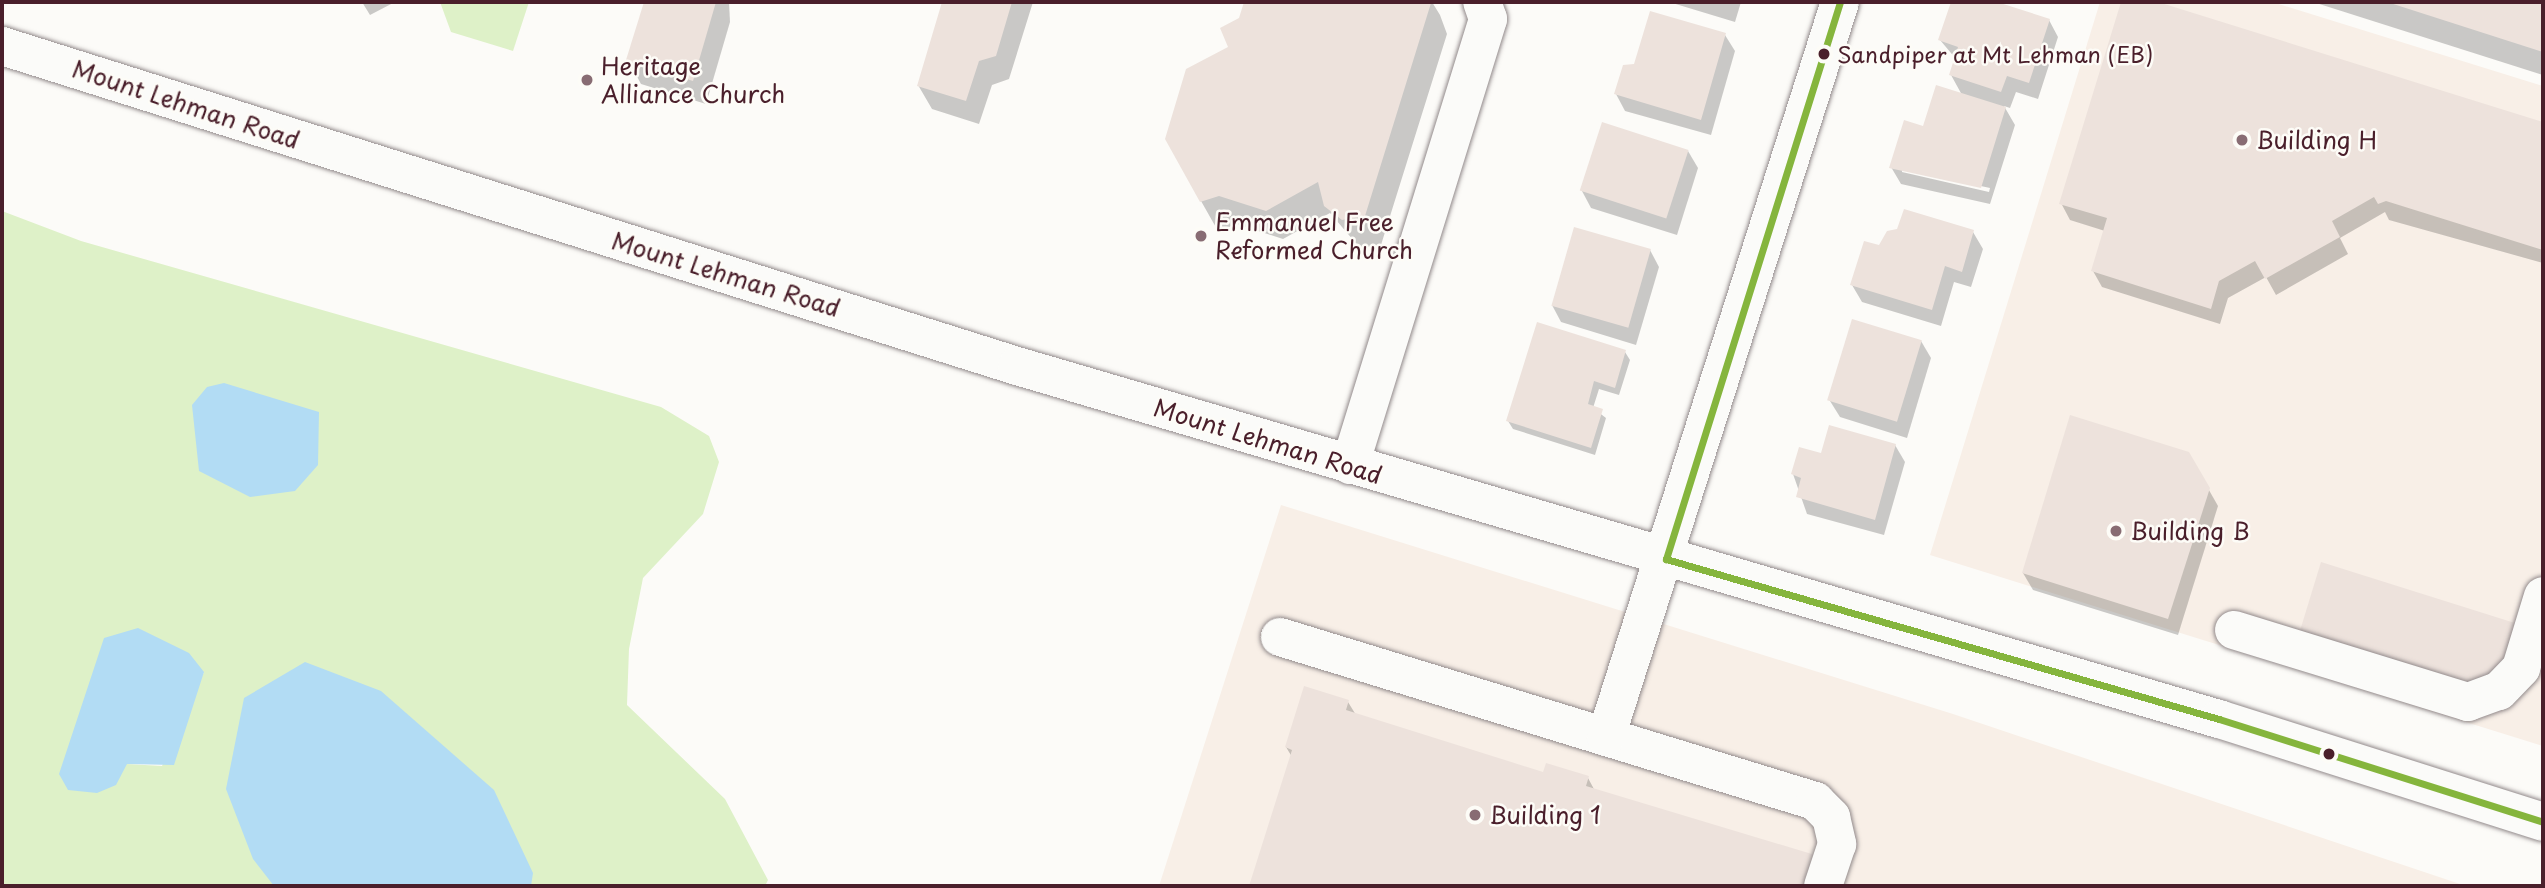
<!DOCTYPE html>
<style>
body{margin:0}
#map{position:relative;width:2545px;height:888px;overflow:hidden;background:#fcfbf8;font-family:"Playpen Sans",sans-serif}
div>[style]{position:absolute}
.built>*{inset:0;background:#f8efe7}
.green>*{inset:0;background:#def1c8}
.water>*{inset:0;background:#b2dcf4}
.shadow>*{inset:0;background:#0003}
.building>*{inset:0;background:#ede2dc;transform-origin:0 0}
.roads{filter:drop-shadow(0 0 2px #928a8b) drop-shadow(0 0 2px #928a8b)}
.minor>*{height:38px;margin:-19px;padding:0 19px;transform-origin:19px;border-radius:19px;background:#fbfbf9}
.major>*{height:38px;margin:-19px;padding:0 19px;transform-origin:19px;border-radius:19px;background:#fbfbf9}
.bus-1>*{height:7px;margin:-3.5px;padding:0 3.5px;transform-origin:3.5px;border-radius:3.5px;background:#85b53d}
.dots>*{width:19px;height:19px;translate:-50% -50%;box-sizing:border-box;border:4px solid #fdfcf7;border-radius:50%}
span{translate:-50% -50%;white-space:nowrap;text-align:center;line-height:1.15;-webkit-text-stroke:5px #fdfcf7;paint-order:stroke}
.bus-label{font-size:22px;color:#4a1f2b}
.left{translate:0 -50%;text-align:left}
.poi-label{font-size:24px;color:#4a1f2b}
.street-label{font-size:24px;color:#4a1f2b}
.frame{position:absolute;inset:0;border:4px solid #4a1f2b;pointer-events:none}
</style>
<div id="map">
<div class="built">
<div style="clip-path:polygon(2100px 2px,2272px 2px,2543px 86px,2543px 746px,1930px 555px)"></div>
<div style="clip-path:polygon(1281px 505px,1953px 714px,2466px 886px,1159px 886px)"></div>
</div>
<div class="green">
<div style="clip-path:polygon(440px 2px,529px 2px,513px 51px,451px 32px)"></div>
<div style="clip-path:polygon(evenodd,2px 211px,81px 241px,661px 407px,709px 436px,719px 462px,703px 514px,643px 578px,629px 649px,627px 705px,725px 799px,768px 880px,765px 886px,2px 886px,2px 211px,204px 672px,162px 766px,127px 764px,204px 672px)"></div>
</div>
<div class="water">
<div style="clip-path:polygon(224px 383px,319px 412px,318px 465px,295px 491px,250px 497px,199px 471px,192px 405px,207px 387px)"></div>
<div style="clip-path:polygon(138px 628px,189px 653px,204px 672px,174px 765px,127px 764px,116px 785px,97px 793px,68px 790px,59px 774px,104px 638px)"></div>
<div style="clip-path:polygon(305px 662px,381px 691px,494px 790px,533px 873px,531px 886px,274px 886px,253px 859px,226px 789px,244px 698px)"></div>
</div>
<div class="shadow">
<div style="clip-path:polygon(362px 2px,395px 2px,370px 15px)"></div>
<div style="clip-path:polygon(645px 2px,729px 2px,730px 22px,706px 104px,641px 84px,628px 60px)"></div>
<div style="clip-path:polygon(944px 2px,1033px 2px,1009px 79px,992px 85px,979px 124px,932px 109px,918px 85px)"></div>
<div style="clip-path:polygon(1246px 2px,1432px 2px,1440px 15px,1447px 34px,1381px 245px,1360px 248px,1330px 213px,1283px 239px,1237px 224px,1218px 231px,1201px 201px,1231px 48px)"></div>
<div style="clip-path:polygon(1669px 2px,1741px 2px,1735px 22px)"></div>
<div style="clip-path:polygon(evenodd,1953px 2px,1991px 2px,2049px 20px,2058px 37px,2038px 99px,2016px 92px,2010px 108px,2004px 106px,2015px 125px,1990px 204px,1901px 184px,1891px 167px,1962px 95px,1951px 75px,1956px 59px,1940px 40px,1953px 2px,1902px 169px,1990px 188px,1989px 192px,1902px 172px,1902px 169px)"></div>
<div style="clip-path:polygon(2123px 2px,2151px 2px,2543px 125px,2543px 263px,2389px 220px,2385px 212px,2340px 238px,2348px 254px,2276px 295px,2266px 277px,2228px 298px,2220px 324px,2102px 287px,2093px 271px,2105px 231px,2070px 220px,2061px 203px)"></div>
<div style="clip-path:polygon(2313px 2px,2543px 2px,2543px 75px)"></div>
<div style="clip-path:polygon(1725px 35px,1735px 51px,1711px 135px,1625px 111px,1616px 94px,1635px 66px)"></div>
<div style="clip-path:polygon(1688px 151px,1698px 168px,1677px 235px,1591px 208px,1582px 191px)"></div>
<div style="clip-path:polygon(1973px 232px,1983px 249px,1971px 287px,1954px 282px,1941px 326px,1862px 302px,1852px 285px,1880px 247px)"></div>
<div style="clip-path:polygon(1650px 250px,1659px 267px,1636px 345px,1561px 322px,1552px 305px)"></div>
<div style="clip-path:polygon(1921px 341px,1931px 358px,1907px 438px,1840px 417px,1830px 401px)"></div>
<div style="clip-path:polygon(1625px 352px,1630px 360px,1619px 395px,1599px 389px,1593px 408px,1606px 418px,1595px 455px,1513px 429px,1508px 421px)"></div>
<div style="clip-path:polygon(1895px 445px,1905px 462px,1884px 535px,1807px 514px,1793px 474px,1822px 455px)"></div>
<div style="clip-path:polygon(2188px 453px,2218px 506px,2178px 635px,2033px 590px,2023px 573px)"></div>
<div style="clip-path:polygon(1348px 702px,1356px 715px,1544px 774px,1588px 778px,1595px 791px,1837px 886px,1251px 886px,1292px 757px,1286px 747px)"></div>
</div>
<div class="building">
<div style="clip-path:polygon(644px 2px,716px 2px,693px 81px,626px 60px)"></div>
<div style="clip-path:polygon(942px 2px,1012px 2px,996px 56px,979px 61px,966px 101px,917px 86px)"></div>
<div style="clip-path:polygon(1244px 2px,1431px 3px,1365px 216px,1342px 220px,1324px 206px,1318px 182px,1266px 211px,1219px 196px,1200px 202px,1165px 139px,1186px 69px,1228px 47px,1220px 28px,1239px 18px)"></div>
<div style="clip-path:polygon(1951px 2px,1997px 2px,2050px 19px,2029px 83px,2007px 76px,2001px 92px,1949px 75px,1958px 47px,1938px 40px)"></div>
<div style="clip-path:polygon(2121px 2px,2158px 2px,2543px 122px,2543px 250px,2386px 201px,2378px 204px,2374px 197px,2332px 221px,2340px 237px,2265px 279px,2255px 261px,2219px 281px,2211px 309px,2091px 271px,2107px 218px,2059px 204px)"></div>
<div style="clip-path:polygon(2387px 2px,2543px 2px,2543px 52px)"></div>
<div style="clip-path:polygon(1650px 11px,1726px 33px,1701px 120px,1614px 94px,1623px 65px,1634px 64px)"></div>
<div style="clip-path:polygon(1936px 85px,2006px 107px,1981px 188px,1889px 168px,1904px 120px,1923px 126px)"></div>
<div style="left:1602px;top:122px;width:91px;height:72px;rotate:18deg"></div>
<div style="clip-path:polygon(1904px 209px,1974px 230px,1962px 272px,1945px 266px,1932px 310px,1850px 285px,1864px 241px,1879px 245px,1887px 231px,1897px 229px)"></div>
<div style="left:1574px;top:227px;width:80px;height:82px;rotate:16deg"></div>
<div style="left:1852px;top:319px;width:73px;height:85px;rotate:17deg"></div>
<div style="clip-path:polygon(1537px 322px,1626px 350px,1615px 388px,1594px 381px,1588px 404px,1603px 409px,1591px 448px,1506px 421px)"></div>
<div style="clip-path:polygon(2070px 415px,2189px 452px,2210px 488px,2168px 619px,2022px 573px)"></div>
<div style="clip-path:polygon(1829px 425px,1896px 444px,1875px 520px,1796px 497px,1801px 478px,1791px 474px,1799px 447px,1821px 453px)"></div>
<div style="clip-path:polygon(2321px 562px,2518px 624px,2504px 670px,2472px 689px,2299px 634px)"></div>
<div style="clip-path:polygon(1304px 686px,1349px 700px,1346px 710px,1543px 772px,1546px 763px,1589px 776px,1586px 786px,1825px 858px,1816px 886px,1249px 886px,1292px 750px,1285px 747px)"></div>
</div>
<div class="roads">
<div class="minor">
<div style="left:1350px;top:465px;width:467px;rotate:-72.8deg"></div>
<div style="left:1488px;top:19px;width:18px;rotate:-109deg"></div>
<div style="left:2234px;top:630px;width:245px;rotate:17.1deg"></div>
<div style="left:2468px;top:702px;width:33px;rotate:-20deg"></div>
<div style="left:2499px;top:691px;width:32px;rotate:-46deg"></div>
<div style="left:2521px;top:668px;width:75px;rotate:-73deg"></div>
<div style="left:1280px;top:637px;width:560px;rotate:17.04deg"></div>
<div style="left:1815px;top:801px;width:23px;rotate:45deg"></div>
<div style="left:1831px;top:817px;width:28px;rotate:77deg"></div>
<div style="left:1837px;top:844px;width:44px;rotate:108.4deg"></div>
<div style="left:1606px;top:737px;width:771px;rotate:-72.34deg"></div>
</div>
<div class="major">
<div style="left:2px;top:46px;width:1064px;rotate:17.5deg"></div>
<div style="left:1017px;top:366px;width:1253px;rotate:16.37deg"></div>
<div style="left:2219px;top:719px;width:340px;rotate:17.6deg"></div>
</div>
</div>
<div class="bus-1">
<div style="left:1840px;top:2px;width:584px;rotate:107.35deg"></div>
<div style="left:1666px;top:559px;width:576px;rotate:16.14deg"></div>
<div style="left:2219px;top:719px;width:340px;rotate:17.6deg"></div>
</div>
<div class="dots">
<div style="left:1824px;top:54px;background:#4a1f2b"></div>
<div style="left:587px;top:80px;background:#886c73"></div>
<div style="left:2242px;top:140px;background:#886c73"></div>
<div style="left:1201px;top:236px;background:#886c73"></div>
<div style="left:2116px;top:531px;background:#886c73"></div>
<div style="left:2329px;top:754px;background:#4a1f2b"></div>
<div style="left:1475px;top:815px;background:#886c73"></div>
</div>
<div class="bus-label">
<span class="left" style="left:1837px;top:54px">Sandpiper at Mt Lehman (EB)</span>
</div>
<div class="poi-label">
<span class="left" style="left:601px;top:80px">Heritage<br>Alliance Church</span>
<span class="left" style="left:2256px;top:140px">Building H</span>
<span class="left" style="left:1215px;top:236px">Emmanuel Free<br>Reformed Church</span>
<span class="left" style="left:2130px;top:531px">Building B</span>
<span class="left" style="left:1489px;top:815px">Building 1</span>
</div>
<div class="street-label">
<span style="left:186px;top:104px;rotate:18deg">Mount Lehman Road</span>
<span style="left:726px;top:274px;rotate:17deg">Mount Lehman Road</span>
<span style="left:1268px;top:441px;rotate:17deg">Mount Lehman Road</span>
</div>
<div class="frame"></div>
</div>
